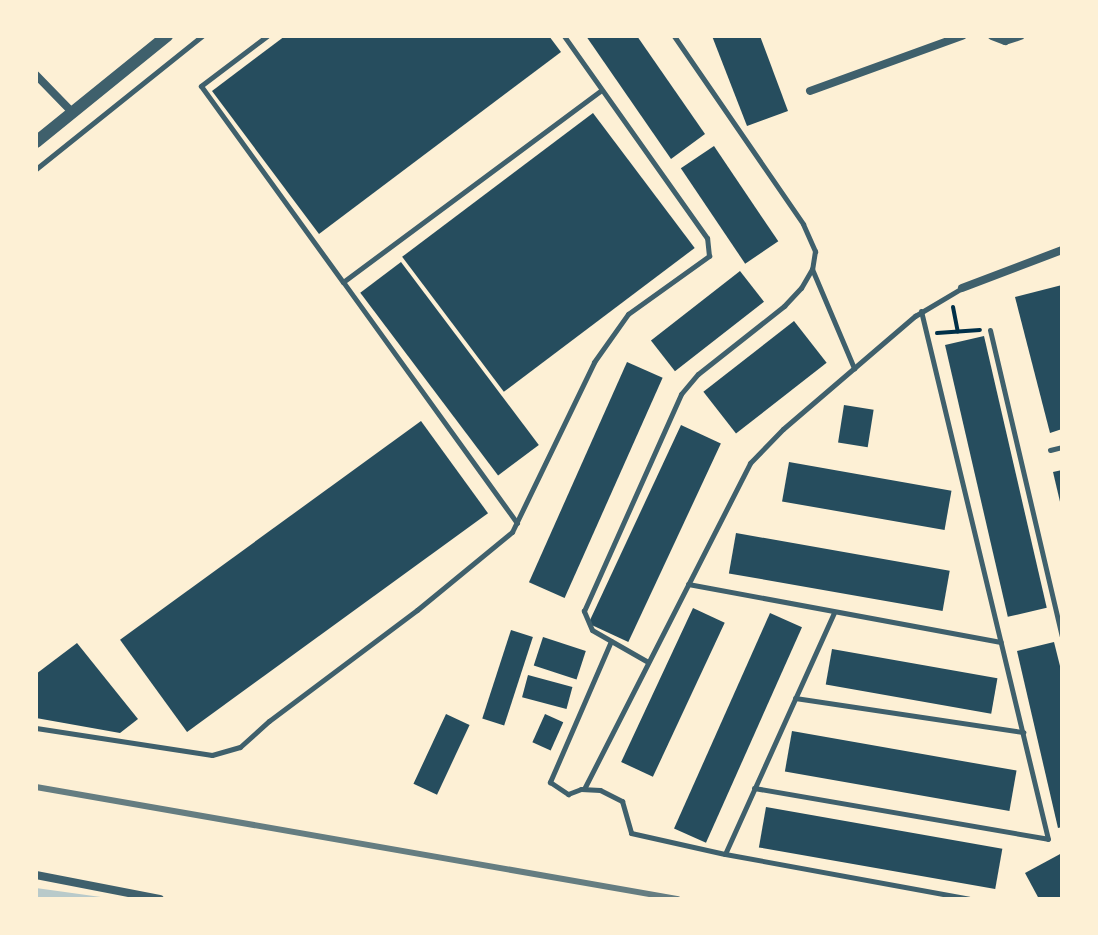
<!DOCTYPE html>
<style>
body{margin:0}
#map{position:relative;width:1098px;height:935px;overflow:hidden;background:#fdf0d5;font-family:Commissioner,sans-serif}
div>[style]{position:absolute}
.green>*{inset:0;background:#b9caca}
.building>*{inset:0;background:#264d5e;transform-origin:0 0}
.path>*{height:4px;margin:-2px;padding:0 2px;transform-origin:2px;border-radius:2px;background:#003049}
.service>*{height:5px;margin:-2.5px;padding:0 2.5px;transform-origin:2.5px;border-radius:2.5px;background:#3f606c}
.minor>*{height:8px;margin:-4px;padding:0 4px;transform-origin:4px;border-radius:4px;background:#3f606c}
.tertiary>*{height:12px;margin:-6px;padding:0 6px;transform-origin:6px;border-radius:6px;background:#3f606c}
.rail>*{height:6px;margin:-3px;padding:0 3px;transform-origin:3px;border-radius:3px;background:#657d81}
span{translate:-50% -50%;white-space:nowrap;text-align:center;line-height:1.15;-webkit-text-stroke:6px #fdf0d5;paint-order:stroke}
.frame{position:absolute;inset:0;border:38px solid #fdf0d5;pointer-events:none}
</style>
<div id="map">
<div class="green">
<div style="clip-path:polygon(36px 888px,108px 898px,108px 899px,36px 899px)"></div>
</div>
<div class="building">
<div style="clip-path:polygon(285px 36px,549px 36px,561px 52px,319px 234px,212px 91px)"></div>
<div style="clip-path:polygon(586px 36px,637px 36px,705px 134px,671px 159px)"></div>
<div style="clip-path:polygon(712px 36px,760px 36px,788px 111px,747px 126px)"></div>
<div style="left:593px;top:113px;width:169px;height:239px;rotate:53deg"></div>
<div style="left:714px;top:146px;width:115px;height:40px;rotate:56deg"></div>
<div style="left:401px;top:262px;width:229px;height:51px;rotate:53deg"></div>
<div style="left:740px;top:271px;width:39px;height:113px;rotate:52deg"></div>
<div style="clip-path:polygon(1062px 285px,1062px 429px,1050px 433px,1015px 297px)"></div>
<div style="left:794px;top:321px;width:53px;height:115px;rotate:52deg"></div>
<div style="left:984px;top:336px;width:279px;height:40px;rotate:77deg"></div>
<div style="left:627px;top:362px;width:39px;height:241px;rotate:24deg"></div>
<div style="left:844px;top:405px;width:30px;height:38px;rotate:9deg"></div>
<div style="left:421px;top:421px;width:114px;height:372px;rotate:54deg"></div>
<div style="left:681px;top:425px;width:44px;height:219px;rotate:25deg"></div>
<div style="left:789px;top:462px;width:165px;height:40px;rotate:10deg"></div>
<div style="clip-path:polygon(1062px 470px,1062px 505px,1061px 506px,1053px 472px)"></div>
<div style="left:736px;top:533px;width:217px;height:41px;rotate:10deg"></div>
<div style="left:693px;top:608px;width:35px;height:170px;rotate:25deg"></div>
<div style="left:770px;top:613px;width:35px;height:236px;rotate:24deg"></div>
<div style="left:511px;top:630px;width:23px;height:93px;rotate:18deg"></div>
<div style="left:543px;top:637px;width:45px;height:30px;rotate:18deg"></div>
<div style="clip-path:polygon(1054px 642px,1062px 674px,1062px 827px,1058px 828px,1017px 651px)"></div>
<div style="clip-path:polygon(77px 643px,138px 719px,120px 733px,36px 718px,36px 674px)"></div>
<div style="left:832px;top:649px;width:168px;height:36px;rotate:10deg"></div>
<div style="left:528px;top:675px;width:46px;height:23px;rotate:15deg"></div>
<div style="left:446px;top:714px;width:26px;height:77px;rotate:25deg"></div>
<div style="left:545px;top:714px;width:20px;height:31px;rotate:24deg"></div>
<div style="left:792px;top:731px;width:228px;height:41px;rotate:10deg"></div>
<div style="left:766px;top:807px;width:240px;height:41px;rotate:10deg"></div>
<div style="clip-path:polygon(1062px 853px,1062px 899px,1039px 899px,1025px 873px)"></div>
</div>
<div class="path">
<div style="left:953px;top:307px;width:25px;rotate:79deg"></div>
<div style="left:937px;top:333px;width:43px;rotate:-4deg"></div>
</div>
<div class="service">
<div style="left:267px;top:36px;width:83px;rotate:142.9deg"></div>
<div style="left:201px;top:86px;width:242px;rotate:54.1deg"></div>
<div style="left:674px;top:36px;width:228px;rotate:55.5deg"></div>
<div style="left:803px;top:224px;width:30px;rotate:66deg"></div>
<div style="left:815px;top:251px;width:18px;rotate:99deg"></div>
<div style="left:812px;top:269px;width:108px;rotate:67deg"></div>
<div style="left:36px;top:169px;width:213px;rotate:-38.7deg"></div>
<div style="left:990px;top:330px;width:314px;rotate:76.8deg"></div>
<div style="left:1050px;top:450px;width:12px;rotate:-14deg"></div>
<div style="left:517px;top:523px;width:297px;rotate:-125.8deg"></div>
<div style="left:343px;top:282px;width:322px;rotate:-36.6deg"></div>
<div style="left:688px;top:584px;width:318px;rotate:10.5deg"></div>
<div style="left:611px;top:641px;width:154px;rotate:113.4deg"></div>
<div style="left:550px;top:782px;width:22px;rotate:34deg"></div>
<div style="left:568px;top:794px;width:14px;rotate:-21deg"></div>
<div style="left:581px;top:789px;width:19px;rotate:3deg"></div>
<div style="left:600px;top:790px;width:25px;rotate:27deg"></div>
<div style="left:622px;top:801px;width:33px;rotate:74deg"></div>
<div style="left:631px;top:833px;width:96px;rotate:12.6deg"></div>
<div style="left:725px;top:854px;width:265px;rotate:-65.7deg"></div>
<div style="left:648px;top:662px;width:64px;rotate:-150.3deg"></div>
<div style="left:592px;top:630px;width:21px;rotate:-113deg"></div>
<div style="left:584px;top:611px;width:238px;rotate:-65.9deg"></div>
<div style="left:681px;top:394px;width:26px;rotate:-50deg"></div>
<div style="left:698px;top:374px;width:110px;rotate:-38.3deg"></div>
<div style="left:784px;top:306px;width:25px;rotate:-47deg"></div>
<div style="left:801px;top:288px;width:22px;rotate:-60deg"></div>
<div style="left:795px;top:698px;width:231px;rotate:8.5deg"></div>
<div style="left:36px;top:728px;width:178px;rotate:8.7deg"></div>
<div style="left:212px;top:755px;width:29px;rotate:-16deg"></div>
<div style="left:240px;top:747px;width:39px;rotate:-42deg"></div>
<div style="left:269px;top:721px;width:185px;rotate:-36.9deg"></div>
<div style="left:417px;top:610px;width:123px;rotate:-39.4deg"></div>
<div style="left:512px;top:532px;width:189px;rotate:-64.2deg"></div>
<div style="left:594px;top:362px;width:59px;rotate:-54.7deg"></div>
<div style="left:628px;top:314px;width:100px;rotate:-35.6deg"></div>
<div style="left:709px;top:256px;width:18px;rotate:-96deg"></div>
<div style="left:707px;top:238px;width:247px;rotate:-125.3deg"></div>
<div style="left:754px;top:788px;width:298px;rotate:9.8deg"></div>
<div style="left:1048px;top:839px;width:543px;rotate:-103.52deg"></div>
<div style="left:584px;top:789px;width:366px;rotate:-63deg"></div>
<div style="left:750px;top:463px;width:47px;rotate:-45.9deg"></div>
<div style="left:783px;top:429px;width:174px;rotate:-40.6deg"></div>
<div style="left:915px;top:316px;width:55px;rotate:-30.8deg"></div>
<div style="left:725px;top:854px;width:248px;rotate:10.4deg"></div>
</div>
<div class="minor">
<div style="left:992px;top:36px;width:14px;rotate:21deg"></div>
<div style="left:1005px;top:41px;width:16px;rotate:-18deg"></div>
<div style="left:36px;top:75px;width:52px;rotate:45.8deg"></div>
<div style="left:810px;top:91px;width:162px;rotate:-19.9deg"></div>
<div style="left:962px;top:288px;width:107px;rotate:-20.8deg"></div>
<div style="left:36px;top:875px;width:126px;rotate:11deg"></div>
</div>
<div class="tertiary">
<div style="left:36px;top:142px;width:169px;rotate:-39deg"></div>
</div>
<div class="rail">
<div style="left:36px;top:787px;width:652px;rotate:9.9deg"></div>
</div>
<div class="frame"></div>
</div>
